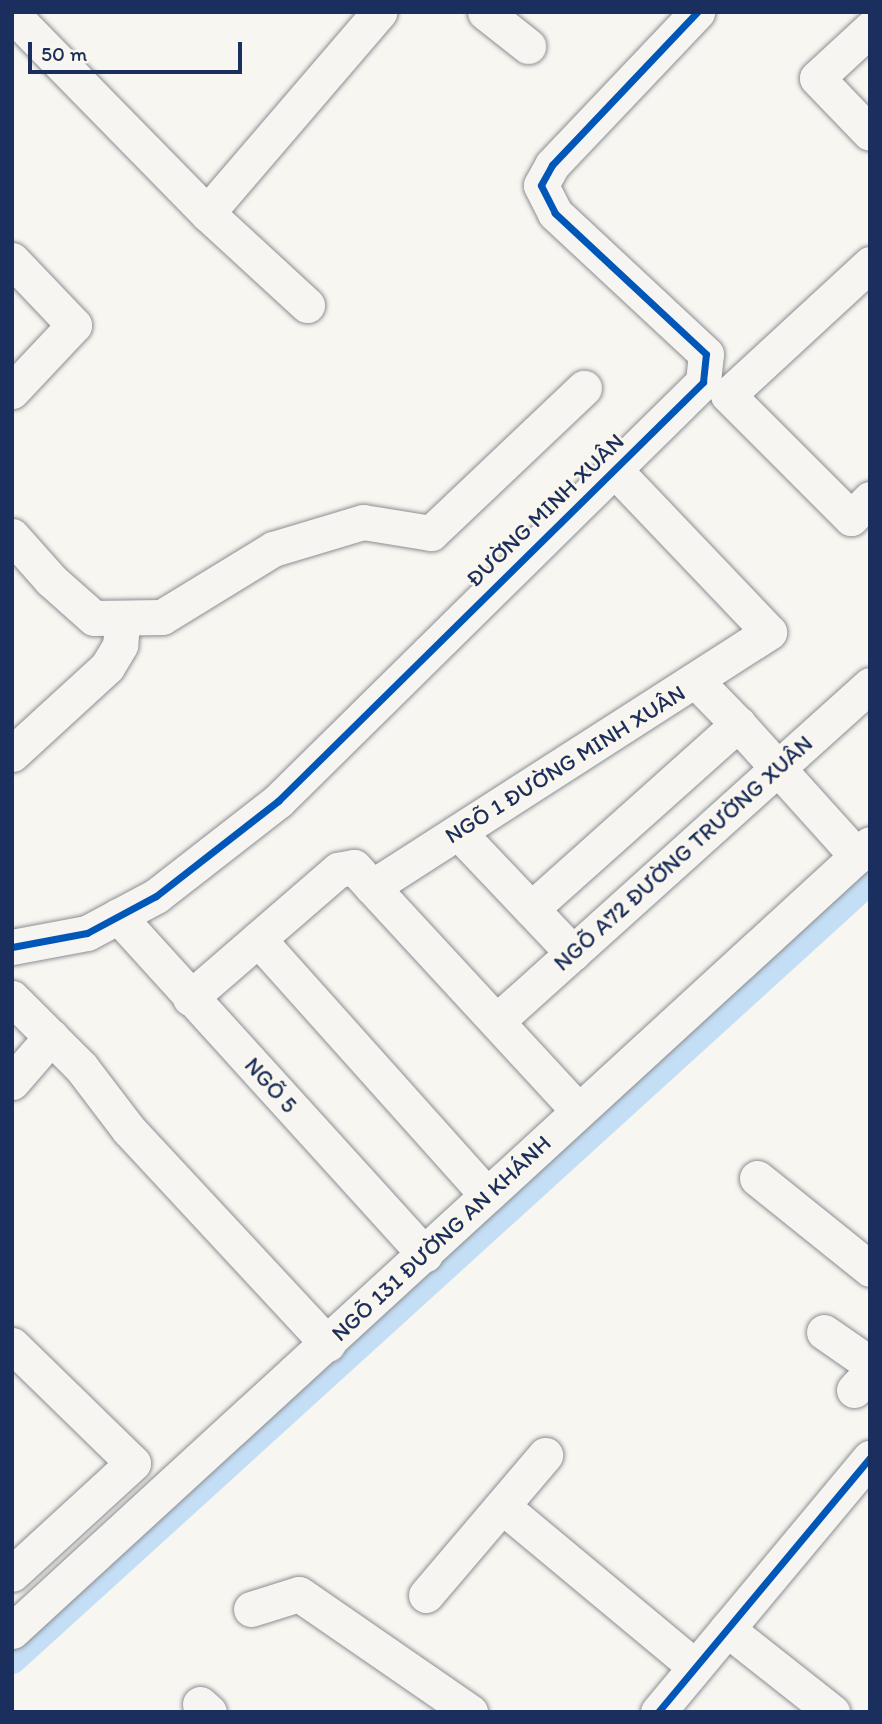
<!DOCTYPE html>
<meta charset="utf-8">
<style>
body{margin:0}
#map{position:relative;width:882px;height:1724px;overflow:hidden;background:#f8f6f0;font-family:Itim,sans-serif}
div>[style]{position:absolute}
.canal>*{height:30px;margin:-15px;padding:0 15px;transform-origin:15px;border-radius:15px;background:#c4def5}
.roads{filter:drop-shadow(0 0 2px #8b8e94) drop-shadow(0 0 2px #8b8e94)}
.minor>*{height:35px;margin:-17.5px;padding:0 17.5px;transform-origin:17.5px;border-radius:17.5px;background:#f6f5f1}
.cycleway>*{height:7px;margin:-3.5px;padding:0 3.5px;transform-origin:3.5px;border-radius:3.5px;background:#0057b8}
span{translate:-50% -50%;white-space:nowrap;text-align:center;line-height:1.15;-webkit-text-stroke:5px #fbf7ec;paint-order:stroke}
.street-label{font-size:23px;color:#1b2f5e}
.frame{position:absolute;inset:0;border:14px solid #1b2f5e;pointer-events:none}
.scale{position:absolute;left:28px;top:42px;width:214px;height:32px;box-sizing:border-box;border:4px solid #1b2f5e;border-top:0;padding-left:9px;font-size:21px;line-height:24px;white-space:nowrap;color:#1b2f5e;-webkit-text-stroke:5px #fbf7ec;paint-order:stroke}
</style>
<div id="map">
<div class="canal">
<div style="left:12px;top:1659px;width:1160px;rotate:-42.27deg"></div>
</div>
<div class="roads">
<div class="minor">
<div style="left:485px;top:12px;width:55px;rotate:38.3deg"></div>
<div style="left:12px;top:14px;width:279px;rotate:45.6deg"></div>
<div style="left:207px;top:213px;width:136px;rotate:42.6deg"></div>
<div style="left:870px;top:29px;width:72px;rotate:137.2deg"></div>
<div style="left:817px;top:78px;width:76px;rotate:46.1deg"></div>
<div style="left:207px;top:213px;width:265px;rotate:-49.4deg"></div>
<div style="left:12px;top:260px;width:90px;rotate:46.4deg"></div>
<div style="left:74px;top:325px;width:91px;rotate:133.2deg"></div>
<div style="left:870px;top:264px;width:193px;rotate:137.3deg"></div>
<div style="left:728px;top:395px;width:174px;rotate:45deg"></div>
<div style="left:851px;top:518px;width:27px;rotate:-45deg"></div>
<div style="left:12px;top:536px;width:59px;rotate:48.4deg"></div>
<div style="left:51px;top:580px;width:57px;rotate:41.5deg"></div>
<div style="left:94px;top:618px;width:68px;rotate:-0.8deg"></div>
<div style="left:162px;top:617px;width:130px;rotate:-31.5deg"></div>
<div style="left:273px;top:549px;width:94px;rotate:-16.7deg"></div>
<div style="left:363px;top:522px;width:69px;rotate:9.2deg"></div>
<div style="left:431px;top:533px;width:211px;rotate:-43.5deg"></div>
<div style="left:696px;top:681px;width:60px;rotate:45.7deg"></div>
<div style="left:12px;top:754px;width:129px;rotate:-42.5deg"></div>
<div style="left:107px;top:667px;width:26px;rotate:-59deg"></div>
<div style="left:120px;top:645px;width:27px;rotate:-84deg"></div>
<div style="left:458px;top:832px;width:167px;rotate:46.5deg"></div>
<div style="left:372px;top:887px;width:304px;rotate:47.3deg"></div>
<div style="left:531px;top:909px;width:278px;rotate:-41.8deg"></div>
<div style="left:738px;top:724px;width:178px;rotate:48deg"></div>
<div style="left:118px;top:916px;width:457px;rotate:47.8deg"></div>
<div style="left:258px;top:939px;width:343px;rotate:48.2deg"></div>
<div style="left:12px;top:947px;width:76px;rotate:-10.6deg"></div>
<div style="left:87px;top:933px;width:78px;rotate:-28.2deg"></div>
<div style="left:156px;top:896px;width:155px;rotate:-37.9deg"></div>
<div style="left:278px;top:801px;width:597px;rotate:-44.59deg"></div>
<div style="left:703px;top:382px;width:28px;rotate:-84deg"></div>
<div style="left:706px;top:354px;width:207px;rotate:-137deg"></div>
<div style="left:555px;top:213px;width:31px;rotate:-117deg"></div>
<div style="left:541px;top:185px;width:23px;rotate:-61deg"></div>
<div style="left:552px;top:165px;width:211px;rotate:-46.5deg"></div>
<div style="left:12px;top:998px;width:98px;rotate:45deg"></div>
<div style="left:81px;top:1067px;width:79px;rotate:52.7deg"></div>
<div style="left:129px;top:1130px;width:292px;rotate:47.1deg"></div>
<div style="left:190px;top:998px;width:196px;rotate:-40.9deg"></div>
<div style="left:338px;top:870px;width:16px;rotate:-11deg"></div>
<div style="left:354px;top:867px;width:27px;rotate:48deg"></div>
<div style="left:372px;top:887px;width:472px;rotate:-32.7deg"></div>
<div style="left:769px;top:632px;width:225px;rotate:-133.6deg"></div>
<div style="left:497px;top:1021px;width:502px;rotate:-42.01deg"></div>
<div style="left:12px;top:1082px;width:60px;rotate:-49.1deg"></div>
<div style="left:757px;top:1178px;width:145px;rotate:38.8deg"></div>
<div style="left:824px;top:1332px;width:56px;rotate:34.8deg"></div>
<div style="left:12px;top:1345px;width:169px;rotate:44.3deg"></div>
<div style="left:133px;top:1463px;width:164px;rotate:137.5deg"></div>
<div style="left:854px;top:1390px;width:23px;rotate:-47deg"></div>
<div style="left:502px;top:1506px;width:251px;rotate:39.8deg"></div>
<div style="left:426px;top:1595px;width:184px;rotate:-49.6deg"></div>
<div style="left:251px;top:1609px;width:50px;rotate:-17.4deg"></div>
<div style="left:299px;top:1594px;width:208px;rotate:34.6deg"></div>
<div style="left:727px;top:1629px;width:134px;rotate:38.3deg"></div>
<div style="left:12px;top:1631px;width:1164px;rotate:-42.53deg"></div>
<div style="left:200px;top:1704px;width:12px;rotate:42deg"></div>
<div style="left:658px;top:1712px;width:331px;rotate:-50.2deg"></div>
</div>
</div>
<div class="cycleway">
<div style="left:12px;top:947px;width:76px;rotate:-10.6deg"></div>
<div style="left:87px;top:933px;width:78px;rotate:-28.2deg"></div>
<div style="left:156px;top:896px;width:155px;rotate:-37.9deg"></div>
<div style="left:278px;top:801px;width:597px;rotate:-44.59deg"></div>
<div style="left:703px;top:382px;width:28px;rotate:-84deg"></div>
<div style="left:706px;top:354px;width:207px;rotate:-137deg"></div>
<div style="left:555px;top:213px;width:31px;rotate:-117deg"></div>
<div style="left:541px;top:185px;width:23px;rotate:-61deg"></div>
<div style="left:552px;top:165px;width:211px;rotate:-46.5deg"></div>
<div style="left:658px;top:1712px;width:331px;rotate:-50.2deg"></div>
</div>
<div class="street-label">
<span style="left:545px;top:510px;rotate:-44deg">ĐƯỜNG MINH XUÂN</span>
<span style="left:565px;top:764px;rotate:-32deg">NGÕ 1 ĐƯỜNG MINH XUÂN</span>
<span style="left:683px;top:853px;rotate:-42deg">NGÕ A72 ĐƯỜNG TRƯỜNG XUÂN</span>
<span style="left:271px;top:1085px;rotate:48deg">NGÕ 5</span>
<span style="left:441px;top:1238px;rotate:-43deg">NGÕ 131 ĐƯỜNG AN KHÁNH</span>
</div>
<div class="frame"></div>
<div class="scale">50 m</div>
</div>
